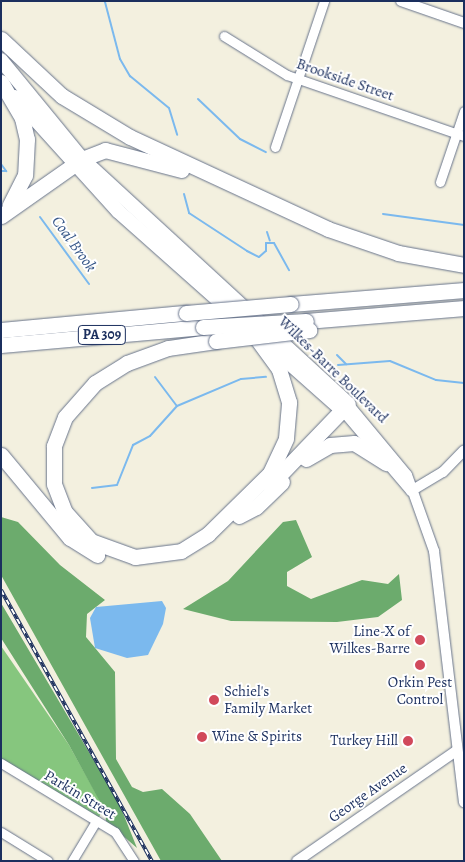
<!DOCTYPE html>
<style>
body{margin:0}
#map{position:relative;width:465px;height:862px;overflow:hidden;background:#f3f0df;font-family:Alegreya,serif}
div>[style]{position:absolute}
.green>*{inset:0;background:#86c67e}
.forest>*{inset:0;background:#6cab6d}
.water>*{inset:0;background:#7bb9ee}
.stream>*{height:2px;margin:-1px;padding:0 1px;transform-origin:1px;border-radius:1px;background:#7bb9ee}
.roads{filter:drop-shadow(0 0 1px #67738b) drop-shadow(0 0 1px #67738b)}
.minor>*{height:9px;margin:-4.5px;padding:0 4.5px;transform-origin:4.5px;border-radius:4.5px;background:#fff}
.tertiary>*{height:10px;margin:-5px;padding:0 5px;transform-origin:5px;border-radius:5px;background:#fff}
.primary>*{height:14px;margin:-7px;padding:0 7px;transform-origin:7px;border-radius:7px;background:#fff}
.motorway>*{height:15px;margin:-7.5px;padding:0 7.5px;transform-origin:7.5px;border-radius:7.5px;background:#fff}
.rail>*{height:4px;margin-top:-2px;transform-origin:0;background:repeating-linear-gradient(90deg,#fff 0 5.5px,#1b2f5e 0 11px);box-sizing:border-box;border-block:1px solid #1b2f5e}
.bridges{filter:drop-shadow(0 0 1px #67738b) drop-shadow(0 0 1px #67738b)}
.motorway-bridge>*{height:15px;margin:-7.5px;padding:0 7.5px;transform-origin:7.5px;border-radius:7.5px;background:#fff}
.dots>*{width:14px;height:14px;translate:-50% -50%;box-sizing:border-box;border:2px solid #fff;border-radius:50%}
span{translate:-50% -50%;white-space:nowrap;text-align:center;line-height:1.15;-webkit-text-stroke:4px #fff;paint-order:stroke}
.shield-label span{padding:1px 4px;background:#fff;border:1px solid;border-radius:4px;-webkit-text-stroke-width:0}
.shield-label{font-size:14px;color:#1b2f5e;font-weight:700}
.street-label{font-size:15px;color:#1b2f5e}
.poi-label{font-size:15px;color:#1b2f5e}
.right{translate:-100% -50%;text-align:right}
.left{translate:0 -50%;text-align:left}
.water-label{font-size:16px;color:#385889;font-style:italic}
.frame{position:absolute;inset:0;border:2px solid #1b2f5e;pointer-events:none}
</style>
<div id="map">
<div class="green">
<div style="clip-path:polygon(1px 646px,69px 745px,103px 806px,99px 818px,1px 761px)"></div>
</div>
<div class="forest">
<div style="clip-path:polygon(1px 517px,18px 522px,60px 565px,105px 600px,87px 614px,86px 637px,115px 672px,116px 759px,132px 787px,143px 792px,162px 789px,190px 814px,222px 861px,161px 861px,1px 575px)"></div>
<div style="clip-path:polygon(296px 520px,312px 557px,287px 572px,287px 586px,311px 599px,362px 580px,388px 584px,399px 574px,402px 600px,378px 617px,337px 622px,231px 621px,183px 609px,228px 581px,283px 522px)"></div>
<div style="clip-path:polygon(1px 603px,119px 803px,137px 848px,106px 821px,105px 811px,69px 745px,1px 638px)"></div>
</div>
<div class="water">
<div style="clip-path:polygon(162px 601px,166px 608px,163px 624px,148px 655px,127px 658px,95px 648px,90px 618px,96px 607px)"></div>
</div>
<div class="stream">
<div style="left:105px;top:2px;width:59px;rotate:75.3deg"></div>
<div style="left:120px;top:59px;width:20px;rotate:60deg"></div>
<div style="left:130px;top:76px;width:50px;rotate:39.4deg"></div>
<div style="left:169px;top:108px;width:28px;rotate:73deg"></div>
<div style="left:198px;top:99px;width:58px;rotate:43.6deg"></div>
<div style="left:240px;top:139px;width:29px;rotate:27deg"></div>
<div style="left:1px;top:164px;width:9px;rotate:54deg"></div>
<div style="left:1px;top:171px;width:5px"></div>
<div style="left:184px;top:194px;width:20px;rotate:75deg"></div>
<div style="left:189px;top:213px;width:69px;rotate:33.2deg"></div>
<div style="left:247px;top:251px;width:13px;rotate:27deg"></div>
<div style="left:259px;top:257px;width:9px;rotate:-41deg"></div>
<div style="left:266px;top:251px;width:8px;rotate:-90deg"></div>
<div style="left:266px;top:243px;width:8px"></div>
<div style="left:274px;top:243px;width:31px;rotate:61deg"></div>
<div style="left:383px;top:214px;width:82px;rotate:7.7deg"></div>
<div style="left:40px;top:217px;width:83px;rotate:53.8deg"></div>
<div style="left:267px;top:232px;width:9px;rotate:72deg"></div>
<div style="left:337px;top:355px;width:13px;rotate:45deg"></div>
<div style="left:338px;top:365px;width:52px;rotate:-4.4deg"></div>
<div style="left:390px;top:361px;width:50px;rotate:22.4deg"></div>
<div style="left:436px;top:380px;width:28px;rotate:6deg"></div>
<div style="left:155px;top:377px;width:36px;rotate:53deg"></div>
<div style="left:92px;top:488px;width:25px;rotate:-7deg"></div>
<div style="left:117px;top:485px;width:43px;rotate:-68.2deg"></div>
<div style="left:133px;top:445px;width:19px;rotate:-28deg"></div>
<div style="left:150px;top:436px;width:40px;rotate:-48deg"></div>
<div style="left:177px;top:406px;width:69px;rotate:-22.9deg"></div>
<div style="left:241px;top:379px;width:25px;rotate:-5deg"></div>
</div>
<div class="roads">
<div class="minor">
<div style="left:224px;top:36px;width:74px;rotate:31.8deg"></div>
<div style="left:287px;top:75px;width:187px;rotate:19deg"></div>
<div style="left:275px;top:147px;width:154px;rotate:-71.4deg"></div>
<div style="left:440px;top:182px;width:75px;rotate:-71.3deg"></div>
<div style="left:1px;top:763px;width:133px;rotate:31.2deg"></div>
<div style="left:115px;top:832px;width:35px;rotate:57deg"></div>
<div style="left:1px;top:832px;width:55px;rotate:31.7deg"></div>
<div style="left:72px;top:861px;width:47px;rotate:-59deg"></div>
</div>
<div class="tertiary">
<div style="left:401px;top:1px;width:67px;rotate:19.2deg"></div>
<div style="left:348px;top:404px;width:92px;rotate:50.3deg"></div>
<div style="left:407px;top:475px;width:81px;rotate:70.4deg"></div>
<div style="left:434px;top:551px;width:253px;rotate:83.2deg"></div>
<div style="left:344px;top:412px;width:104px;rotate:49.7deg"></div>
<div style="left:411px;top:491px;width:37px;rotate:-31deg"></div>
<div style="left:443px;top:472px;width:30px;rotate:-46deg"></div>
<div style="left:297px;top:861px;width:193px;rotate:-34.7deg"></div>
</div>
<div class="primary">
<div style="left:1px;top:60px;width:128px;rotate:50.7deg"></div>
<div style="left:82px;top:159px;width:362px;rotate:42.6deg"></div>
<div style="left:15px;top:97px;width:154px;rotate:47.9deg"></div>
<div style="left:118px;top:211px;width:302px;rotate:41.6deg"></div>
</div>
<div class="motorway">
<div style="left:1px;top:39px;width:83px;rotate:43.1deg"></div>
<div style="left:62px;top:96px;width:79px;rotate:31.1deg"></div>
<div style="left:130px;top:137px;width:218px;rotate:24.9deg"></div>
<div style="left:328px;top:229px;width:74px;rotate:18.9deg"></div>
<div style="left:398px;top:253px;width:67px;rotate:10.3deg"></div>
<div style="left:1px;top:82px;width:42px;rotate:59.7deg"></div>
<div style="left:22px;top:118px;width:22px;rotate:77deg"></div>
<div style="left:27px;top:139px;width:36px;rotate:93deg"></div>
<div style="left:25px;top:175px;width:34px;rotate:117deg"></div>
<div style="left:1px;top:216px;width:99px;rotate:-35.1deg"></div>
<div style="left:82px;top:159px;width:25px;rotate:-21deg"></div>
<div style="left:105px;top:150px;width:79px;rotate:14.7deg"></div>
<div style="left:291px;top:304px;width:174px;rotate:-4.6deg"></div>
<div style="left:306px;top:321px;width:159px;rotate:-4.7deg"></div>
<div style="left:1px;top:330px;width:186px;rotate:-5.3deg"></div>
<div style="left:216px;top:341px;width:49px;rotate:171.7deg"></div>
<div style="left:168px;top:348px;width:44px;rotate:159.9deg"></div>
<div style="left:127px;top:363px;width:38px;rotate:148deg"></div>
<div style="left:95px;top:383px;width:45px;rotate:131.4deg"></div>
<div style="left:65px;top:417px;width:31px;rotate:111deg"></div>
<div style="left:54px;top:446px;width:38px;rotate:90deg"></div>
<div style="left:54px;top:484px;width:30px;rotate:69deg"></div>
<div style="left:65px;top:512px;width:39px;rotate:48deg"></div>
<div style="left:91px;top:541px;width:47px;rotate:20deg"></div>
<div style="left:135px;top:557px;width:46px;rotate:-7.4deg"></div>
<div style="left:181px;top:551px;width:32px;rotate:-32deg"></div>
<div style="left:208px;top:534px;width:87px;rotate:-44.5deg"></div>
<div style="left:270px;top:473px;width:38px;rotate:-65deg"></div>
<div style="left:286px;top:438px;width:36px;rotate:-85deg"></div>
<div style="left:289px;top:402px;width:34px;rotate:-107deg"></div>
<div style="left:279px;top:369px;width:46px;rotate:-126.1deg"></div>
<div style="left:1px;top:345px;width:203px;rotate:-5.1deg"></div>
<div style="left:1px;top:455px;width:108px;rotate:50.3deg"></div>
<div style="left:70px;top:538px;width:32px;rotate:32deg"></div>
<div style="left:306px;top:459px;width:28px;rotate:-30deg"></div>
<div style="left:330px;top:445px;width:24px;rotate:-5deg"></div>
<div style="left:354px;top:443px;width:38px;rotate:32deg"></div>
<div style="left:270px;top:485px;width:112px;rotate:-46.1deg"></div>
<div style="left:239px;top:516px;width:19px;rotate:-28deg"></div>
<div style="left:256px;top:507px;width:36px;rotate:-44deg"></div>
</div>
</div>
<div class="rail">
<div style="left:1px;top:590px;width:310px;rotate:60.9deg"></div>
</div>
<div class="bridges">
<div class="motorway-bridge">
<div style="left:186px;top:313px;width:105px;rotate:-4.9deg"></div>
<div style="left:203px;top:327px;width:103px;rotate:-3.3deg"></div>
<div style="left:216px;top:341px;width:94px;rotate:-6.7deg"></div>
</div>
</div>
<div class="dots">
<div style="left:420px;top:640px;background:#d1495b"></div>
<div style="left:420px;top:665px;background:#d1495b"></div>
<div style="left:214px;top:700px;background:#d1495b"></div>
<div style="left:202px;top:737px;background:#d1495b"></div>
<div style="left:408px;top:741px;background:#d1495b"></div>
</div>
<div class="shield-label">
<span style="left:102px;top:335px">PA 309</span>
</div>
<div class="street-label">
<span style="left:345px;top:80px;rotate:19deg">Brookside Street</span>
<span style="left:333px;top:370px;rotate:44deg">Wilkes-Barre Boulevard</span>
<span style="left:368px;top:793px;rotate:-35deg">George Avenue</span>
<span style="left:80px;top:795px;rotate:31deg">Parkin Street</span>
</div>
<div class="poi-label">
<span class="right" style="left:410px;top:640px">Line-X of<br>Wilkes-Barre</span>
<span style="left:420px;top:691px">Orkin Pest<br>Control</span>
<span class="left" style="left:224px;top:700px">Schiel's<br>Family Market</span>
<span class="left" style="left:212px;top:737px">Wine &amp; Spirits</span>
<span class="right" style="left:398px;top:741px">Turkey Hill</span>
</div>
<div class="water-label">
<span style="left:74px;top:244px;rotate:54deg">Coal Brook</span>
</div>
<div class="frame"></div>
</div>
